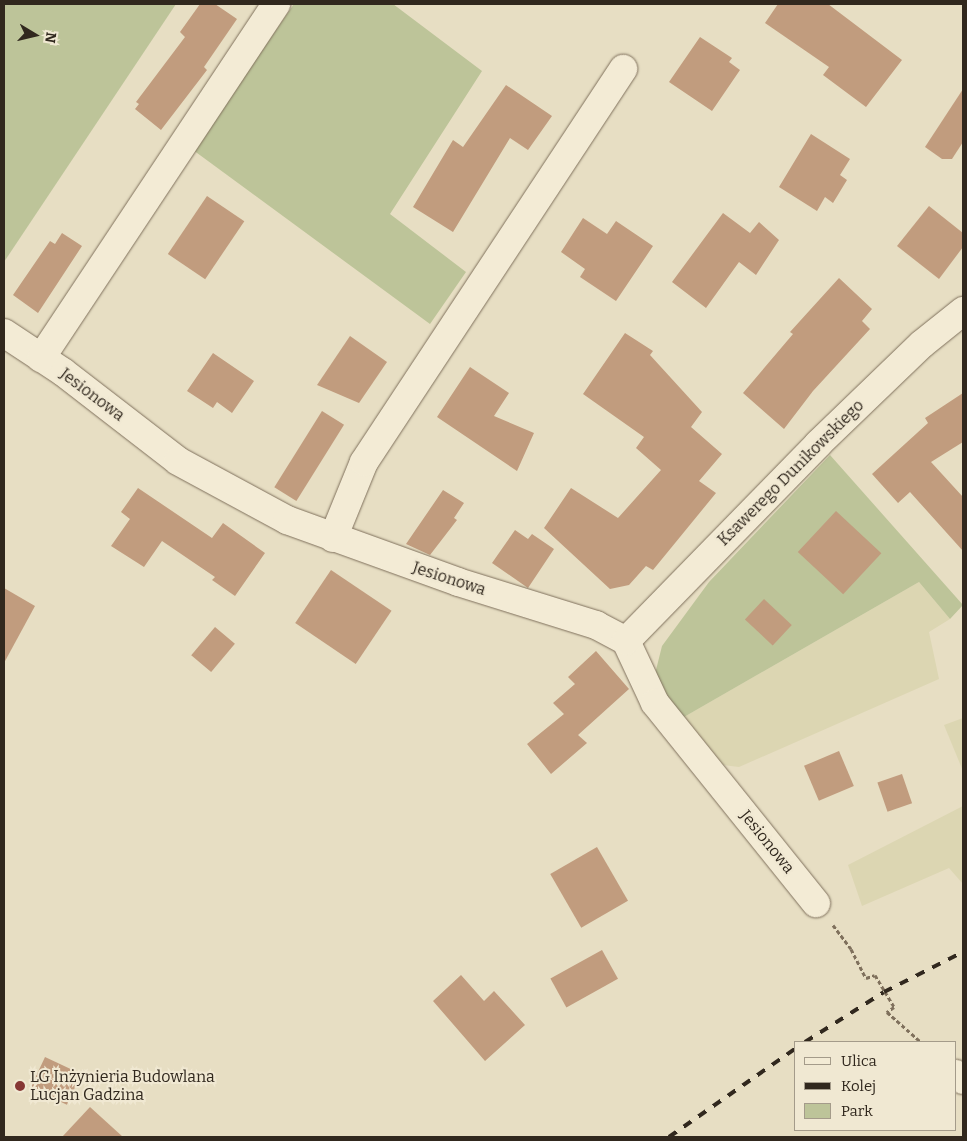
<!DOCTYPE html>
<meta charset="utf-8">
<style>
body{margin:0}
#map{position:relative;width:967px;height:1141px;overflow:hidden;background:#e7dec3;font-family:Bitter,serif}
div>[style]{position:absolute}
.farmland>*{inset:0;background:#dcd6b2}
.green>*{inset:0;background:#bdc499}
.building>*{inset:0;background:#c19c7e;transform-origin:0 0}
.path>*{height:3px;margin-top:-1.5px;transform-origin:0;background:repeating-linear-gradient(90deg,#7f705c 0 4px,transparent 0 6.5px)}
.roads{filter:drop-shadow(0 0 1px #7f705c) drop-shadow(0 0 1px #7f705c)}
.minor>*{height:28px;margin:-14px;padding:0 14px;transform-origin:14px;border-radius:14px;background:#f3ebd5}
.rail>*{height:4px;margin-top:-2px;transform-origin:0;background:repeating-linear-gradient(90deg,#31281e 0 9px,transparent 0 18px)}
.dots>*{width:14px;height:14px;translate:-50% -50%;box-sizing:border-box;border:2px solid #f0e8d2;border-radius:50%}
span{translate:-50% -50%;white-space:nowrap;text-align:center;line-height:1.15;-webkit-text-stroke:4px #f0e8d2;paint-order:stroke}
.street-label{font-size:16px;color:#31281e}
.poi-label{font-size:16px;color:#31281e}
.left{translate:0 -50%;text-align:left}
.frame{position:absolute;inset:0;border:5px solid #31281e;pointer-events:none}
.legend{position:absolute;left:794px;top:1041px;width:162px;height:90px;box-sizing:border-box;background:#f0e8d2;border:1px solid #a49b8a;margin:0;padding:6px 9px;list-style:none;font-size:15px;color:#31281e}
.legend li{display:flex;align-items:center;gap:10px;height:25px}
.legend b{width:25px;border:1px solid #a49b8a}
.north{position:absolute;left:10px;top:10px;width:50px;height:50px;-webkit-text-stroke:4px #f0e8d2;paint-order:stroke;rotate:99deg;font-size:14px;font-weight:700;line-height:20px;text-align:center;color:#31281e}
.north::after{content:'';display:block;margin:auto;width:18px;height:22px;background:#31281e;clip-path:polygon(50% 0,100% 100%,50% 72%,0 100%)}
</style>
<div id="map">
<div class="farmland">
<div style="clip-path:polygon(919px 582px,950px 619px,929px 632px,939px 679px,739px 767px,723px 765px,684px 717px)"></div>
<div style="clip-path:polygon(963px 718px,963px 771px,944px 725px)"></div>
<div style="clip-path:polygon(963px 806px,963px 884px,949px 868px,862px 906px,848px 865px)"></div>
</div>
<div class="green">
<div style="clip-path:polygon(4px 4px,176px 4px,4px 262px)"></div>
<div style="clip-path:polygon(294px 4px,393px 4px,482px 71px,390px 214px,466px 272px,430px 324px,193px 150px)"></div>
<div style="clip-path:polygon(830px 455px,963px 605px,950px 619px,919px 582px,684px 717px,664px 696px,655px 674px,662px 646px,709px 582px)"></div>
</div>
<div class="building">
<div style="clip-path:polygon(200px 4px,215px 4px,237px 19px,204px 67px,207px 70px,161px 130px,135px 109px,139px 104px,136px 102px,185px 37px,180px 32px)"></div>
<div style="clip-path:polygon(778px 4px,828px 4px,902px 60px,866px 107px,823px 75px,829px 67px,765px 23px)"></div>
<div style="clip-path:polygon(700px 37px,732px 58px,729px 62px,740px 70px,712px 111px,669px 82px)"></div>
<div style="clip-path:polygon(506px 85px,552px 116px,528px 150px,510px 138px,453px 232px,413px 207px,453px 140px,463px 147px)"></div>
<div style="clip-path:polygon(963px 89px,963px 142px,952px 159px,942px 159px,925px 147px)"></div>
<div style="clip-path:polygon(811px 134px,850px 159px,840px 175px,847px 180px,833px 203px,825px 197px,817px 211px,779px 187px)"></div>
<div style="left:207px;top:196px;width:45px;height:70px;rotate:34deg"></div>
<div style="clip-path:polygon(929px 206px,963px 233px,963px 247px,939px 279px,897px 246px)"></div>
<div style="clip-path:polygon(723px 213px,750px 233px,759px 222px,779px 240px,756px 275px,739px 262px,706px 308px,672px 282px)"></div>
<div style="clip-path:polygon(583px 218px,607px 234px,616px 221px,653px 246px,616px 301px,580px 277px,585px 269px,561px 252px)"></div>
<div style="clip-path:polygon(62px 233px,82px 246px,38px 313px,13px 295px,50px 241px,55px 244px)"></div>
<div style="clip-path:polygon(839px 278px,872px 309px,862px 321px,870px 329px,813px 391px,784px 429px,743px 393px,793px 334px,790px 332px)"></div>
<div style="clip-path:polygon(625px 333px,653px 351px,650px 355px,702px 412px,691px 427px,722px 454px,699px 481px,716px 493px,653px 570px,646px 566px,629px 585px,610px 589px,544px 528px,571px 488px,618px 518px,661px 470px,636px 448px,644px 437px,583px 394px)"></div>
<div style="clip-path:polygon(350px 336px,387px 362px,359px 403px,317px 385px)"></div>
<div style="clip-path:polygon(213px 353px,254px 381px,232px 413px,217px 402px,213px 408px,187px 391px)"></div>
<div style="clip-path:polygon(470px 367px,509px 393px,494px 416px,534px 433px,517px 471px,437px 417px)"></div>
<div style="clip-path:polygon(963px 393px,963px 442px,931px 462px,963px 497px,963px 551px,910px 492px,898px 503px,872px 474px,928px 423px,925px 418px)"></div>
<div style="left:322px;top:411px;width:26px;height:90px;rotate:32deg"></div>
<div style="clip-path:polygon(138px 488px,212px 538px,223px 523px,265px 553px,235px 596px,212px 580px,215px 577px,162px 541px,144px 567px,111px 546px,130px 519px,121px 512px)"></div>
<div style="clip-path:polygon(443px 490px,464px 503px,454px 518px,457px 520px,430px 555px,406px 544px)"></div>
<div style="left:836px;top:511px;width:62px;height:56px;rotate:43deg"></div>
<div style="clip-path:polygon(515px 530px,528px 539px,532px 534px,554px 549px,528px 588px,492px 563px)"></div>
<div style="left:331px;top:570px;width:73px;height:64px;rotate:34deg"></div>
<div style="clip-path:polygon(4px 588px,35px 606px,4px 663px)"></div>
<div style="left:764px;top:599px;width:38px;height:28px;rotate:43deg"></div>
<div style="left:215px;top:627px;width:26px;height:37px;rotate:40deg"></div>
<div style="clip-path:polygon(596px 651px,629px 689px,578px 735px,587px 743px,551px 774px,527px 744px,564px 714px,553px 703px,575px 684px,568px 677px)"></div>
<div style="left:839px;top:751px;width:38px;height:38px;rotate:67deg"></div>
<div style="left:902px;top:774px;width:31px;height:26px;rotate:71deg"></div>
<div style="left:597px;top:847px;width:62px;height:54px;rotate:60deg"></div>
<div style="left:602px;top:950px;width:33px;height:59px;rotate:61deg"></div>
<div style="clip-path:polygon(461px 975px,484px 1001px,494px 991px,525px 1025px,485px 1061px,433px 1001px)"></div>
<div style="left:45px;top:1057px;width:40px;height:34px;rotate:25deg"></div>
<div style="clip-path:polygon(90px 1107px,123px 1137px,62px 1137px)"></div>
</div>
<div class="path">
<div style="left:833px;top:925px;width:30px;rotate:53deg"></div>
<div style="left:851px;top:949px;width:33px;rotate:63deg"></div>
<div style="left:866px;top:978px;width:9px;rotate:-18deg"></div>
<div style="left:875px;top:975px;width:37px;rotate:59deg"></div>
<div style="left:894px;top:1007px;width:9px;rotate:144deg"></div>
<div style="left:887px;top:1012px;width:45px;rotate:41.4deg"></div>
</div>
<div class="roads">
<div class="minor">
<div style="left:4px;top:333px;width:71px;rotate:33.5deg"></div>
<div style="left:63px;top:372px;width:145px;rotate:37.7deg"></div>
<div style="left:178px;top:461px;width:124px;rotate:28.4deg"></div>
<div style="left:287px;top:520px;width:182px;rotate:19.9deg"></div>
<div style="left:458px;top:582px;width:145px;rotate:17.3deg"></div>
<div style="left:596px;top:625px;width:34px;rotate:28deg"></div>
<div style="left:626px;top:641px;width:68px;rotate:64.9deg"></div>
<div style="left:655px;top:703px;width:257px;rotate:51.2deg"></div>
<div style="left:41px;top:358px;width:425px;rotate:-56.4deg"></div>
<div style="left:333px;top:538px;width:82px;rotate:-67.8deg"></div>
<div style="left:364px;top:462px;width:471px;rotate:-56.6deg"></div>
<div style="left:626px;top:641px;width:275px;rotate:-45.7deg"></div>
<div style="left:818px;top:444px;width:144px;rotate:-43.9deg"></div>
<div style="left:922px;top:344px;width:53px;rotate:-38.8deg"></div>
<div style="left:956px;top:1074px;width:9px;rotate:41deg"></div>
</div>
</div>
<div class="rail">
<div style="left:805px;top:1042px;width:93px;rotate:-32.3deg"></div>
<div style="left:884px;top:992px;width:89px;rotate:-26.9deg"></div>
<div style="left:669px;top:1137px;width:155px;rotate:-35deg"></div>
</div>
<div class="dots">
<div style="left:20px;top:1086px;background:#863734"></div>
</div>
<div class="street-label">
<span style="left:92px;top:395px;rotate:37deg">Jesionowa</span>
<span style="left:791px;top:473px;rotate:-45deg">Ksawerego Dunikowskiego</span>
<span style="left:449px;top:579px;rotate:18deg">Jesionowa</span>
<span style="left:767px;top:842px;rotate:51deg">Jesionowa</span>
</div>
<div class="poi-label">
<span class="left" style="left:30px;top:1086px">LG Inżynieria Budowlana<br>Lucjan Gadzina</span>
</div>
<div class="frame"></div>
<ul class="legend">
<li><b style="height:6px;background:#f3ebd5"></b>Ulica</li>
<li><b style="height:6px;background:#31281e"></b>Kolej</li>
<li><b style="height:14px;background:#bdc499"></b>Park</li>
</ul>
<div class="north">N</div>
</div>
